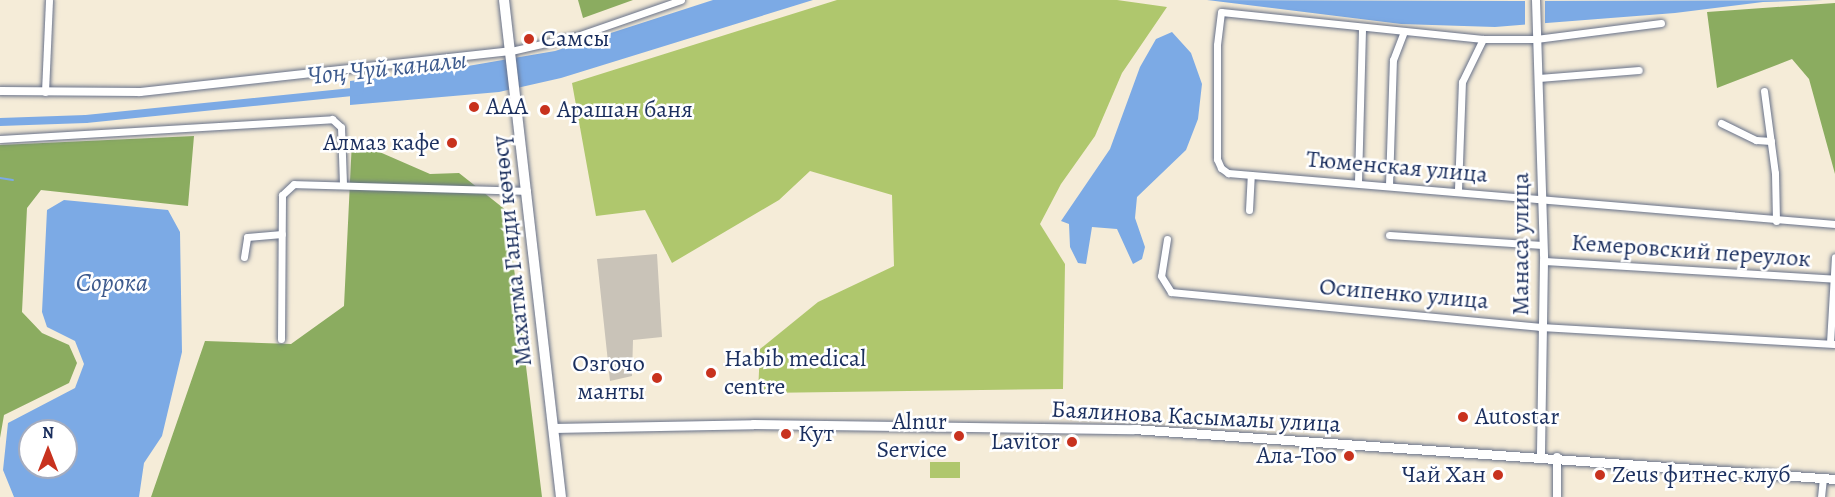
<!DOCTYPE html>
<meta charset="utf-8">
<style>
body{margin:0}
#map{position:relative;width:1835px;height:497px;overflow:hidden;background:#f5ecd8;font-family:Alegreya,serif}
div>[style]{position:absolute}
.industrial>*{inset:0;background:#c9c3b8}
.green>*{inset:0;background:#afc76d;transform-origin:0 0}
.forest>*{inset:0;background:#8bac60}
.water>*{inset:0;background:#7caae5}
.pier>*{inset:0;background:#f5ecd8;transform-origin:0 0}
.stream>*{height:2px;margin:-1px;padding:0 1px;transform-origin:1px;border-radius:1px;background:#7caae5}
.canal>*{height:8px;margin:-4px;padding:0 4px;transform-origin:4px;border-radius:4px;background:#7caae5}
.roads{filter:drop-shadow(0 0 2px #677189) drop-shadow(0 0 2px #677189)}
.minor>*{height:7px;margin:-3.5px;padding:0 3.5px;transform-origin:3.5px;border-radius:3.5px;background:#fff}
.tertiary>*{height:8px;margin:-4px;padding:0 4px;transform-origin:4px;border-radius:4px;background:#fff}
.secondary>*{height:9px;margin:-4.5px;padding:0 4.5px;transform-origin:4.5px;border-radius:4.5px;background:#fff}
.primary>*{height:10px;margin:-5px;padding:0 5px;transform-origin:5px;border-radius:5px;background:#fff}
.dots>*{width:16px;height:16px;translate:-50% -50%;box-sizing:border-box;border:3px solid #fff;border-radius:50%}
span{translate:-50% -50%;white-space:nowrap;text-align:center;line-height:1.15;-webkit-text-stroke:5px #fff;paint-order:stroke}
.poi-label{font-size:24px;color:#1b2f5e}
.left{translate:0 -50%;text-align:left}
.right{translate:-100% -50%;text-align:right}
.street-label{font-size:24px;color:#1b2f5e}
.water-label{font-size:26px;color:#3d5a8d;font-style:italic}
.north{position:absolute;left:18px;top:419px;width:60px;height:60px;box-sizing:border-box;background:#fff;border:2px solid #a4acbf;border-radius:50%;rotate:0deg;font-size:16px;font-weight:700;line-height:24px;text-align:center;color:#1b2f5e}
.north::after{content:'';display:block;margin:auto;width:21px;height:27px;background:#c8321e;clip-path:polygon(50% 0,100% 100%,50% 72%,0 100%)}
</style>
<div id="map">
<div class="industrial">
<div style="clip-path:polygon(657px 254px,662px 337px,633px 340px,632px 376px,610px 381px,597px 259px)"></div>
</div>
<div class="green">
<div style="clip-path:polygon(837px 0,1117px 0,1167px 7px,1122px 73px,1095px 136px,1061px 184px,1040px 224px,1065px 264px,1063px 389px,758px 393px,760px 349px,818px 302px,894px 266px,892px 195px,810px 171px,779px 200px,672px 263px,645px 210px,596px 216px,572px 83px)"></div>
<div style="left:930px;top:462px;width:30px;height:16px"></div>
</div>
<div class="forest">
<div style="clip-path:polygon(578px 0,633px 0,583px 18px)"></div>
<div style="clip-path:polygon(1835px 3px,1835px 174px,1809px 79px,1792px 59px,1717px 88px,1707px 12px)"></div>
<div style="clip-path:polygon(194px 136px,188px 206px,41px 190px,27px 208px,22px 312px,42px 333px,69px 345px,77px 363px,69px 383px,4px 415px,0 438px,0 145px)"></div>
<div style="clip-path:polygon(352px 140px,430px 174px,459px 173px,507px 211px,542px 497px,151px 497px,205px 341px,291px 344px,344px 306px)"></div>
</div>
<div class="water">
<div style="clip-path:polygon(713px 0,813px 0,561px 78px,499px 92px,350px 105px,350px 81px,433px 72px,555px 51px)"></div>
<div style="clip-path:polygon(1207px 0,1517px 1px,1823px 0,1763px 2px,1675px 13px,1495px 27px,1401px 24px)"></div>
<div style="clip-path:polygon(1172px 32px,1191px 53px,1202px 84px,1198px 119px,1186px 150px,1137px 197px,1135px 218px,1145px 247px,1142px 259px,1133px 264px,1117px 229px,1092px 227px,1086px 264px,1078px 263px,1070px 247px,1069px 224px,1061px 221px,1110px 149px,1140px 67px,1156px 39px)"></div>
<div style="clip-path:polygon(evenodd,64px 200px,168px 210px,180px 232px,182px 352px,162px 436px,144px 463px,139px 497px,14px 497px,3px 470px,8px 423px,75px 388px,84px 364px,75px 341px,47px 327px,42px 312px,47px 210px,64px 200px,30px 431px,66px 431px,66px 467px,30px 467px,30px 431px)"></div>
</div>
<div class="pier">
<div style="left:1525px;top:0;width:20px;height:28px"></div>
</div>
<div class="stream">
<div style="left:0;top:178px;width:13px;rotate:9deg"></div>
</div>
<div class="canal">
<div style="left:0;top:122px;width:86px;rotate:-2deg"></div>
<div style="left:86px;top:119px;width:275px;rotate:-5.8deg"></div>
</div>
<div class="roads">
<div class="minor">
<div style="left:1661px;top:23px;width:126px;rotate:172.7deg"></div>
<div style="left:1536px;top:39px;width:53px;rotate:180deg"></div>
<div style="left:1483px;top:39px;width:263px;rotate:-174.1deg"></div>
<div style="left:1221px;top:12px;width:33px;rotate:97deg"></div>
<div style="left:1217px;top:45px;width:114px;rotate:90deg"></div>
<div style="left:1217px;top:159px;width:10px;rotate:66deg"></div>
<div style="left:1221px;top:168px;width:9px;rotate:36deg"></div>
<div style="left:1228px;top:173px;width:609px;rotate:4.8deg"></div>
<div style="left:511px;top:51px;width:68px;rotate:-12.8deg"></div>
<div style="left:577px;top:36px;width:110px;rotate:-19.1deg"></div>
<div style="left:1539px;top:78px;width:100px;rotate:-4.6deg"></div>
<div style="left:1764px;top:91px;width:83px;rotate:82.4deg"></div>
<div style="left:1775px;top:173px;width:48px;rotate:88.8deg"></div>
<div style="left:45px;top:92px;width:92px;rotate:-87.5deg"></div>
<div style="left:1721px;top:123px;width:39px;rotate:26deg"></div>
<div style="left:1756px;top:140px;width:15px;rotate:4deg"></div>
<div style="left:0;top:139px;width:333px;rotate:-3.4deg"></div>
<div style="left:332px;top:119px;width:12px;rotate:42deg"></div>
<div style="left:341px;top:127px;width:58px;rotate:88deg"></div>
<div style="left:1358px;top:182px;width:155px;rotate:-88.5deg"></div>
<div style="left:1389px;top:185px;width:125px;rotate:-88.2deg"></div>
<div style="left:1393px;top:60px;width:30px;rotate:-69deg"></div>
<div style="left:1458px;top:190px;width:108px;rotate:-87.9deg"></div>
<div style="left:1462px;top:82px;width:48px;rotate:-64deg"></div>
<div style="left:1249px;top:210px;width:35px;rotate:-87deg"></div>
<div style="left:1389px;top:235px;width:154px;rotate:3.7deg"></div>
<div style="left:1167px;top:239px;width:37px;rotate:99deg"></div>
<div style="left:1161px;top:276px;width:19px;rotate:58deg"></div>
<div style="left:1171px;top:292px;width:371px;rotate:5.4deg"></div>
<div style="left:1540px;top:327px;width:295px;rotate:3.3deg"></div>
<div style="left:244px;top:257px;width:20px;rotate:-81deg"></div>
<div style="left:247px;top:237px;width:35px;rotate:-5deg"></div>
<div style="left:1544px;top:261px;width:292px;rotate:3.5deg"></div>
<div style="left:281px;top:339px;width:144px;rotate:-89.6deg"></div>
<div style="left:282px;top:195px;width:16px;rotate:-43deg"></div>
<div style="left:294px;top:184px;width:233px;rotate:1.7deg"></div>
<div style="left:1830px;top:343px;width:86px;rotate:-86.7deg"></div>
<div style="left:1821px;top:497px;width:20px;rotate:-84deg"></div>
</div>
<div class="tertiary">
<div style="left:1536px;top:0;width:261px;rotate:88.2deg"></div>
<div style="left:1544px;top:261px;width:195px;rotate:90.9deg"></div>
<div style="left:0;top:91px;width:140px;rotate:0.4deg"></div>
<div style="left:140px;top:92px;width:373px;rotate:-6.3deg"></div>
<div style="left:1557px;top:497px;width:40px;rotate:-90deg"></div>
</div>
<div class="secondary">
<div style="left:553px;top:428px;width:200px;rotate:-1.1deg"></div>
<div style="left:753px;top:424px;width:380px;rotate:0.8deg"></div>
<div style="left:1133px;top:429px;width:704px;rotate:4.07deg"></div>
</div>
<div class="primary">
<div style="left:504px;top:0;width:500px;rotate:83.46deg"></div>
</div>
</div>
<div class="dots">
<div style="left:529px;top:39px;background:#c8321e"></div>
<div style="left:474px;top:107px;background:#c8321e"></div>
<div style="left:545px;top:110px;background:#c8321e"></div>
<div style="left:452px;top:143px;background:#c8321e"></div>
<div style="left:711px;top:373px;background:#c8321e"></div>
<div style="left:657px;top:378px;background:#c8321e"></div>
<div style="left:1463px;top:417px;background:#c8321e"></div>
<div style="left:786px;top:434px;background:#c8321e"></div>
<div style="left:959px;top:436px;background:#c8321e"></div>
<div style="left:1072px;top:442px;background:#c8321e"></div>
<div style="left:1349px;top:456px;background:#c8321e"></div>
<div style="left:1498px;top:475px;background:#c8321e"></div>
<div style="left:1600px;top:475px;background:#c8321e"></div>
</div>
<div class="poi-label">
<span class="left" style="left:541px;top:39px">Самсы</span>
<span class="left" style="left:486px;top:107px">ААА</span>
<span class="left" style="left:557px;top:110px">Арашан баня</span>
<span class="right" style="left:440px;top:143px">Алмаз кафе</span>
<span class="left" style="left:724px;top:373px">Habib medical<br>centre</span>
<span class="right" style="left:645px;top:378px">Озгочо<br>манты</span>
<span class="left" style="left:1475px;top:417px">Autostar</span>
<span class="right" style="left:947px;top:436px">Alnur<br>Service</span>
<span class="left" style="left:798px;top:434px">Кут</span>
<span class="right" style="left:1060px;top:442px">Lavitor</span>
<span class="right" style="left:1337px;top:456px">Ала-Тоо</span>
<span class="right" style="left:1486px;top:475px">Чай Хан</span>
<span class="left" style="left:1612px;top:475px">Zeus фитнес клуб</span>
</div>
<div class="street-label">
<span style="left:1397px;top:167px;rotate:5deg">Тюменская улица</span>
<span style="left:1521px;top:244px;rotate:-90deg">Манаса улица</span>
<span style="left:512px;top:251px;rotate:-96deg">Махатма Ганди көчөсү</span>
<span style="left:1691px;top:251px;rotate:4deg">Кемеровский переулок</span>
<span style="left:1404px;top:294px;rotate:5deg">Осипенко улица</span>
<span style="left:1196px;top:417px;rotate:3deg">Баялинова Касымалы улица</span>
</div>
<div class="water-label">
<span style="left:387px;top:68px;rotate:-6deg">Чоң Чүй каналы</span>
<span style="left:112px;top:283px">Сорока</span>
</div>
<div class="north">N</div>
</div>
